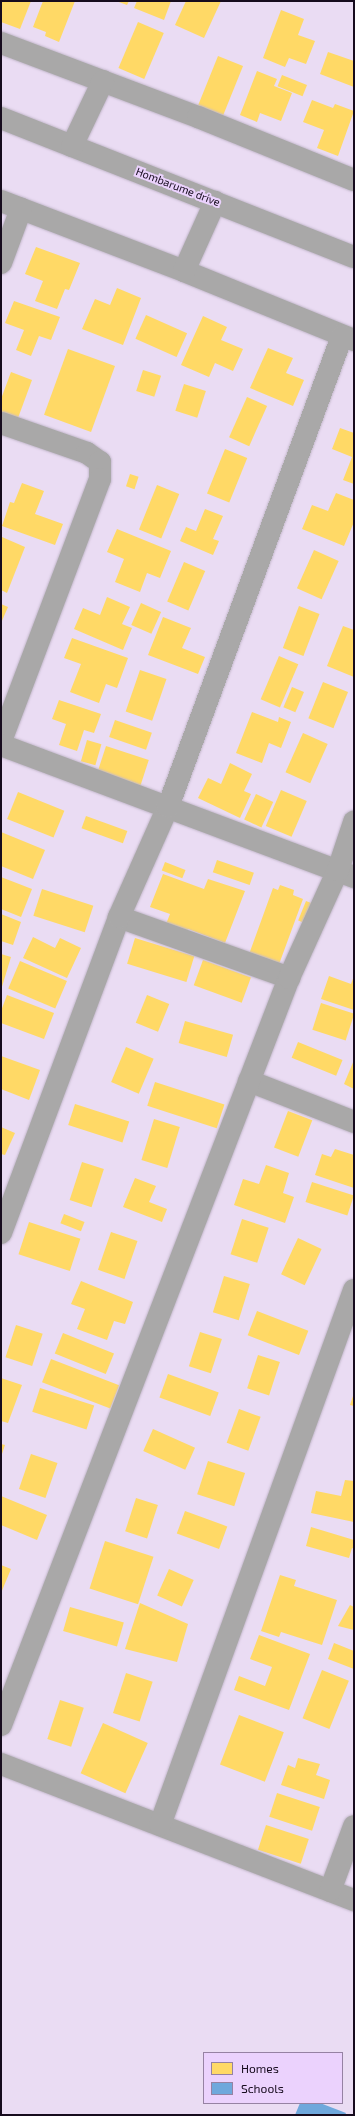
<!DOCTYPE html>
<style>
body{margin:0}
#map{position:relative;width:355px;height:2116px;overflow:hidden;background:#eadcf3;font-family:"Exo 2",sans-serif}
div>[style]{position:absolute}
.homes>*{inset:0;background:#ffd966;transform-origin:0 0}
.schools>*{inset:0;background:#6fa8dc}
.roads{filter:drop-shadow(0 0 1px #c3b8cb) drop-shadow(0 0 1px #c3b8cb)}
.minor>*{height:22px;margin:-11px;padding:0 11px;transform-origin:11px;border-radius:11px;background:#a9a8a8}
span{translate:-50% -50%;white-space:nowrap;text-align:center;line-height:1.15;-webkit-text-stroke:4px #ebd2fd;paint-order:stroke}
.street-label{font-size:11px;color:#160b1d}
.frame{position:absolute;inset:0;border:2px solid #160b1d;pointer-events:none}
.legend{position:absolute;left:203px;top:2052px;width:140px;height:52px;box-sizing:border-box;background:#ebd2fd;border:1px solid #9682a3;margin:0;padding:5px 7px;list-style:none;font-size:12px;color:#160b1d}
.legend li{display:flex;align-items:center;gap:8px;height:20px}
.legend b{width:20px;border:1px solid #9682a3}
</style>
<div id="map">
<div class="homes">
<div style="clip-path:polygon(1px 1px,31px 1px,20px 29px,1px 22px)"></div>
<div style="clip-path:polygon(43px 1px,75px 1px,59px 42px,45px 36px,46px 32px,33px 27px)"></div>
<div style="clip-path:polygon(116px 1px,129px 1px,127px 5px)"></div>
<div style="clip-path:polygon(137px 1px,171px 1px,164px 20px,134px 8px)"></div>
<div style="clip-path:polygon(186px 1px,221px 1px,204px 38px,175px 25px)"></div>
<div style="clip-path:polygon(281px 10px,304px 19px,298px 35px,315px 41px,306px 64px,289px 58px,285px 67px,263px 58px)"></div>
<div style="left:138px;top:22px;width:28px;height:50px;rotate:23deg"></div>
<div style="clip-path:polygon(328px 52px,354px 61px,354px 87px,320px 74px)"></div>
<div style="left:218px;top:56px;width:27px;height:53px;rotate:22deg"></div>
<div style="clip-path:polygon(257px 71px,277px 79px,274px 86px,292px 93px,281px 121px,260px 113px,257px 122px,240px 115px)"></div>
<div style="left:282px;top:75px;width:27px;height:12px;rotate:22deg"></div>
<div style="clip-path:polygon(312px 100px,333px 108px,335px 104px,354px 111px,338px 156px,317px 148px,324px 130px,303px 122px)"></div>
<div style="clip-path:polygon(36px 247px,80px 263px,69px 290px,65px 289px,57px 309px,35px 301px,43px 281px,25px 274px)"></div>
<div style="clip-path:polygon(117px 288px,141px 298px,123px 345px,82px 329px,95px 299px,110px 305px)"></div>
<div style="clip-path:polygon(14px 301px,60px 317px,51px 340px,39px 336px,31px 356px,16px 350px,24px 330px,5px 323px)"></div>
<div style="left:146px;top:315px;width:45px;height:26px;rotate:24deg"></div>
<div style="clip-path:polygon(203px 316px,227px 327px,221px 340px,243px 349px,233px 371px,215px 363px,209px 377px,181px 365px)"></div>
<div style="clip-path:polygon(268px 348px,293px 358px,286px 373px,304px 380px,293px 406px,250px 388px)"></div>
<div style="left:68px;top:349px;width:50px;height:70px;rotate:20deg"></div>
<div style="left:143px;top:370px;width:19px;height:22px;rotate:18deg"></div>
<div style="clip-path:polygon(11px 372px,32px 380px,18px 418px,1px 412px,1px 399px)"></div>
<div style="left:184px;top:384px;width:23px;height:28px;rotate:18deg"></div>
<div style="left:247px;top:397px;width:22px;height:44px;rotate:24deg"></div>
<div style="clip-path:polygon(340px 428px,354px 433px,354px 484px,343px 480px,352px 457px,332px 449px)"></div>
<div style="left:225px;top:449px;width:24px;height:48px;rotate:22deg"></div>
<div style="left:130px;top:474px;width:9px;height:13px;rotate:18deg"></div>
<div style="clip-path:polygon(22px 483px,44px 491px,35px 514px,63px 524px,55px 545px,2px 526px,10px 502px,14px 503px)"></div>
<div style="left:157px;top:485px;width:24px;height:48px;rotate:22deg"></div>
<div style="clip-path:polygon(336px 493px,354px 500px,354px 522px,344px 546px,302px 529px,312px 505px,328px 511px)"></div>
<div style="clip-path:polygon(205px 509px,223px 516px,213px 539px,219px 541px,213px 555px,180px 541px,186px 527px,196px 531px)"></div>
<div style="clip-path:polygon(117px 529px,171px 551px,160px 578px,147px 573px,140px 592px,115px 582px,124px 559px,107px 552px)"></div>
<div style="clip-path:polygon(2px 537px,25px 547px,7px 593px,1px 590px)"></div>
<div style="left:314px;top:550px;width:27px;height:42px;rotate:24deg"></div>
<div style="left:184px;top:562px;width:23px;height:43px;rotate:23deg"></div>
<div style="clip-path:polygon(107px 597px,130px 607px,122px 624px,132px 628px,123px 650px,74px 629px,83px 608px,100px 615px)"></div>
<div style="left:141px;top:603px;width:22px;height:24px;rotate:24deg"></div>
<div style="clip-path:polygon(1px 604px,8px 607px,1px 623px)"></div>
<div style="left:299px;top:606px;width:22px;height:45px;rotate:21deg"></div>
<div style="clip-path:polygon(163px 617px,191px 628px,182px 648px,205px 657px,198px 674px,148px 655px)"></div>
<div style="clip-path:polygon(343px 626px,354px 630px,354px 677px,327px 666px)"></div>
<div style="clip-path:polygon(72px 638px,128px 658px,117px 688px,106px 684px,99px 703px,70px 692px,81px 664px,64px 658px)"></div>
<div style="left:279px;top:656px;width:21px;height:47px;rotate:23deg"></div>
<div style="left:140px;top:670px;width:28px;height:44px;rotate:19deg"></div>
<div style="left:323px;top:682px;width:27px;height:39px;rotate:22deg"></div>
<div style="left:292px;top:687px;width:13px;height:22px;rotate:23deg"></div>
<div style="clip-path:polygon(59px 700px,101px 714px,94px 733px,84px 730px,77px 751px,59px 745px,66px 724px,52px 719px)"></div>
<div style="clip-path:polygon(252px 712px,278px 722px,279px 717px,291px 722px,281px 748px,269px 743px,262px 763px,236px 753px)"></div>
<div style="left:115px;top:720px;width:39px;height:18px;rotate:19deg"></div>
<div style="left:303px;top:733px;width:27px;height:43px;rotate:24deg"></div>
<div style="left:87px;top:740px;width:15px;height:22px;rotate:16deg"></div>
<div style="left:106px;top:746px;width:45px;height:28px;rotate:18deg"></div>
<div style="clip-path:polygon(230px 763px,252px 774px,244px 791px,251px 794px,240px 818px,198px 798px,208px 778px,221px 784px)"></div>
<div style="left:281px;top:790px;width:28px;height:39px;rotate:23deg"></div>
<div style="left:18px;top:792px;width:50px;height:29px;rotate:22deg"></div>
<div style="left:256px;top:794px;width:19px;height:28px;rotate:25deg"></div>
<div style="left:86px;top:816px;width:44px;height:13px;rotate:20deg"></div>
<div style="clip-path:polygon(1px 832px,45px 850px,33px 879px,1px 866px)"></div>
<div style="left:217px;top:860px;width:39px;height:13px;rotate:19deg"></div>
<div style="left:165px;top:862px;width:22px;height:9px;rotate:21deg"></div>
<div style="clip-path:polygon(163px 874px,204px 889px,208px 879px,245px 891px,225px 943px,188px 929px,187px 932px,166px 924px,170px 914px,150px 907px)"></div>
<div style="clip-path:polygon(1px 877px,32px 889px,21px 917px,1px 909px)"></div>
<div style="clip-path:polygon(280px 885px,294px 890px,293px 895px,303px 899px,278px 967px,248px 957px,273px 888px,278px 890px)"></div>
<div style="left:42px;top:889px;width:54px;height:28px;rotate:18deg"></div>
<div style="left:306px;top:901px;width:11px;height:21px;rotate:22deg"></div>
<div style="clip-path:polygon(1px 914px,21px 922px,13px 945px,1px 941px)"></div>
<div style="clip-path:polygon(33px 937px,55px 948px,60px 938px,81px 948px,67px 978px,23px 958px)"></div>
<div style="left:135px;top:938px;width:62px;height:27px;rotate:17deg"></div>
<div style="clip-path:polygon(1px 954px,11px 957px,1px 990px)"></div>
<div style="left:203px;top:960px;width:51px;height:27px;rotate:20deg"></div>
<div style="left:20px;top:961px;width:51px;height:30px;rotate:23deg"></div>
<div style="clip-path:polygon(329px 976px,351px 984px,354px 976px,354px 1010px,321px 999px)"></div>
<div style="clip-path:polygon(7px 995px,54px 1013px,44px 1039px,1px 1023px,1px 1011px)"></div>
<div style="left:147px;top:995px;width:24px;height:30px;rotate:22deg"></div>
<div style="left:321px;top:1003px;width:35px;height:28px;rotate:18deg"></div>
<div style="left:185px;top:1021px;width:50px;height:23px;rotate:16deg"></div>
<div style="left:298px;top:1042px;width:48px;height:17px;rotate:22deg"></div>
<div style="left:126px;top:1047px;width:30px;height:38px;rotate:23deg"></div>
<div style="clip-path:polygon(1px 1056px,40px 1070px,29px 1100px,1px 1089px)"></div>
<div style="clip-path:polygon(354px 1060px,354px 1089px,344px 1084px)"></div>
<div style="left:155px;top:1082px;width:73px;height:25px;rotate:18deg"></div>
<div style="left:75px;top:1104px;width:57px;height:22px;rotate:18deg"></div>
<div style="left:288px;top:1111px;width:26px;height:39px;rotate:21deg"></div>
<div style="left:154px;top:1119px;width:27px;height:43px;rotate:17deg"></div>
<div style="clip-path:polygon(1px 1127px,15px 1133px,5px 1155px,1px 1154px)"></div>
<div style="clip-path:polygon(335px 1149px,354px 1155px,354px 1188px,315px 1175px,322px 1154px,331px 1157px)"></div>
<div style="left:82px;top:1162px;width:23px;height:40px;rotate:18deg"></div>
<div style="clip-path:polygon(266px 1165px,289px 1173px,283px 1193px,294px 1197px,285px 1223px,234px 1205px,243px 1179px,259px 1184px)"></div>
<div style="clip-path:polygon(135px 1178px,156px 1186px,149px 1202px,167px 1209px,162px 1222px,123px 1207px)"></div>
<div style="left:312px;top:1182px;width:44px;height:21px;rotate:18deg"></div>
<div style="left:64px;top:1214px;width:22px;height:10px;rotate:21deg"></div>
<div style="left:242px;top:1219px;width:28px;height:37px;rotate:18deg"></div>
<div style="left:29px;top:1222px;width:54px;height:34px;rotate:18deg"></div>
<div style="left:111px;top:1232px;width:28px;height:40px;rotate:19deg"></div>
<div style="left:298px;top:1238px;width:26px;height:40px;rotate:25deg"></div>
<div style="left:224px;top:1276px;width:27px;height:38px;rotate:17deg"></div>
<div style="clip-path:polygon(81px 1281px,133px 1302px,125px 1324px,114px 1321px,107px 1340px,77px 1329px,85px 1309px,71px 1304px)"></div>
<div style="left:257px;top:1311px;width:55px;height:26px;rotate:21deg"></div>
<div style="left:16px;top:1325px;width:28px;height:34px;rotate:18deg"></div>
<div style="left:200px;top:1332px;width:23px;height:36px;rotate:18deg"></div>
<div style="left:63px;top:1333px;width:55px;height:22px;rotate:22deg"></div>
<div style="left:258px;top:1355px;width:23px;height:35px;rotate:18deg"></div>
<div style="left:51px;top:1359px;width:73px;height:25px;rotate:21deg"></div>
<div style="left:168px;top:1374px;width:54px;height:25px;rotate:20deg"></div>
<div style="clip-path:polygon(1px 1378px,22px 1385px,8px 1423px,1px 1421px)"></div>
<div style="left:40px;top:1388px;width:57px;height:25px;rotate:18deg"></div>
<div style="clip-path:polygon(354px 1393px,354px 1406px,350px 1405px)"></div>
<div style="left:239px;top:1409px;width:23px;height:36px;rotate:20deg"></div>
<div style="left:153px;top:1429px;width:46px;height:24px;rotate:24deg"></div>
<div style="clip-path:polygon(1px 1444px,5px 1445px,1px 1457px)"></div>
<div style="left:31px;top:1454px;width:28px;height:37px;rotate:19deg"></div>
<div style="left:208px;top:1461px;width:39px;height:35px;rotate:18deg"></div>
<div style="clip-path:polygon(345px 1480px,354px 1481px,354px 1522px,311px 1513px,316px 1491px,341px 1496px)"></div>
<div style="clip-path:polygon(1px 1496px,47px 1515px,37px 1540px,1px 1525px)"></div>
<div style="left:136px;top:1498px;width:23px;height:35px;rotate:18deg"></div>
<div style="left:185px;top:1511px;width:45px;height:24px;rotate:20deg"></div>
<div style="clip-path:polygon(311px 1527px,354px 1540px,354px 1549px,352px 1548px,349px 1558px,306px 1546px)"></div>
<div style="left:105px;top:1541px;width:51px;height:50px;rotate:18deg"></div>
<div style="clip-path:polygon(1px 1565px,11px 1569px,1px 1593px)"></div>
<div style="left:169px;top:1569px;width:27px;height:29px;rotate:24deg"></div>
<div style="clip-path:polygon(280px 1575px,296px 1580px,294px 1586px,337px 1600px,322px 1645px,281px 1632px,279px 1637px,261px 1631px)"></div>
<div style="clip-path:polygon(140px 1603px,188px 1624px,177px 1662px,125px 1649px)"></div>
<div style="clip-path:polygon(350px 1605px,354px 1607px,354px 1630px,338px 1626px)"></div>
<div style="left:70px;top:1607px;width:56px;height:25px;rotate:16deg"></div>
<div style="clip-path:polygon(259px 1635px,310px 1654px,289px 1710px,234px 1690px,239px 1676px,265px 1686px,272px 1667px,250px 1659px)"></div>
<div style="clip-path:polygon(334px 1643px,354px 1651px,354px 1669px,328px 1659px)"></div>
<div style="left:322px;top:1670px;width:29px;height:52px;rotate:22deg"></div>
<div style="left:126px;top:1673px;width:28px;height:42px;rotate:18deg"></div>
<div style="left:60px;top:1700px;width:25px;height:41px;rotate:18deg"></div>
<div style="left:239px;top:1715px;width:48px;height:53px;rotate:21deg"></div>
<div style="left:103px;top:1723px;width:49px;height:55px;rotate:24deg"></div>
<div style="clip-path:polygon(298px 1758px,320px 1764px,316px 1775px,330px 1780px,324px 1799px,281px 1785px,288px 1765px,295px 1768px)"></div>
<div style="left:277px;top:1793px;width:45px;height:25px;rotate:18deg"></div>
<div style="left:266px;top:1825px;width:45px;height:26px;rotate:18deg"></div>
</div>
<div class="schools">
<div style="clip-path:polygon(300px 2103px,320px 2103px,346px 2113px,345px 2115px,295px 2115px)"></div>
</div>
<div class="roads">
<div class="minor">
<div style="left:1px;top:43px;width:210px;rotate:20.6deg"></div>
<div style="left:198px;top:117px;width:168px;rotate:22deg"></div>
<div style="left:1px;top:118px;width:379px;rotate:21.5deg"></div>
<div style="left:72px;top:146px;width:72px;rotate:-64.5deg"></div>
<div style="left:1px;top:201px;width:196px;rotate:20.9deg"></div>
<div style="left:184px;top:271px;width:183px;rotate:22.1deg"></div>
<div style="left:1px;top:263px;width:58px;rotate:-69.7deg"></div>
<div style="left:184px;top:271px;width:76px;rotate:-65.8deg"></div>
<div style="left:1px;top:423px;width:91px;rotate:19.2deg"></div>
<div style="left:87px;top:453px;width:16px;rotate:35deg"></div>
<div style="left:100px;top:462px;width:17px;rotate:90deg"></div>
<div style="left:100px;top:479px;width:280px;rotate:110.7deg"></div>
<div style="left:1px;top:745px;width:377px;rotate:20.5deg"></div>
<div style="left:119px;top:917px;width:181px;rotate:19.7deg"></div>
<div style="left:249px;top:1081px;width:113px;rotate:21.3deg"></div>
<div style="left:1px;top:1233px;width:337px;rotate:-69.5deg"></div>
<div style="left:119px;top:917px;width:120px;rotate:-66deg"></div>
<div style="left:168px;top:807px;width:502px;rotate:-69.72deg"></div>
<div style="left:1px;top:1725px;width:801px;rotate:-68.92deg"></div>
<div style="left:289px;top:978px;width:119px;rotate:-65.6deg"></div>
<div style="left:338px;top:870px;width:51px;rotate:-71.6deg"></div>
<div style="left:1px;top:1764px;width:378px;rotate:21.1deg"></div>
<div style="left:160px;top:1825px;width:569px;rotate:-70.07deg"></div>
<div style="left:330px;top:1891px;width:69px;rotate:-69.7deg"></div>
</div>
</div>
<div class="street-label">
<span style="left:178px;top:187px;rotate:21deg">Hombarume drive</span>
</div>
<div class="frame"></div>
<ul class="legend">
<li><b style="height:11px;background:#ffd966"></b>Homes</li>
<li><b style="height:11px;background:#6fa8dc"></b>Schools</li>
</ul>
</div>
